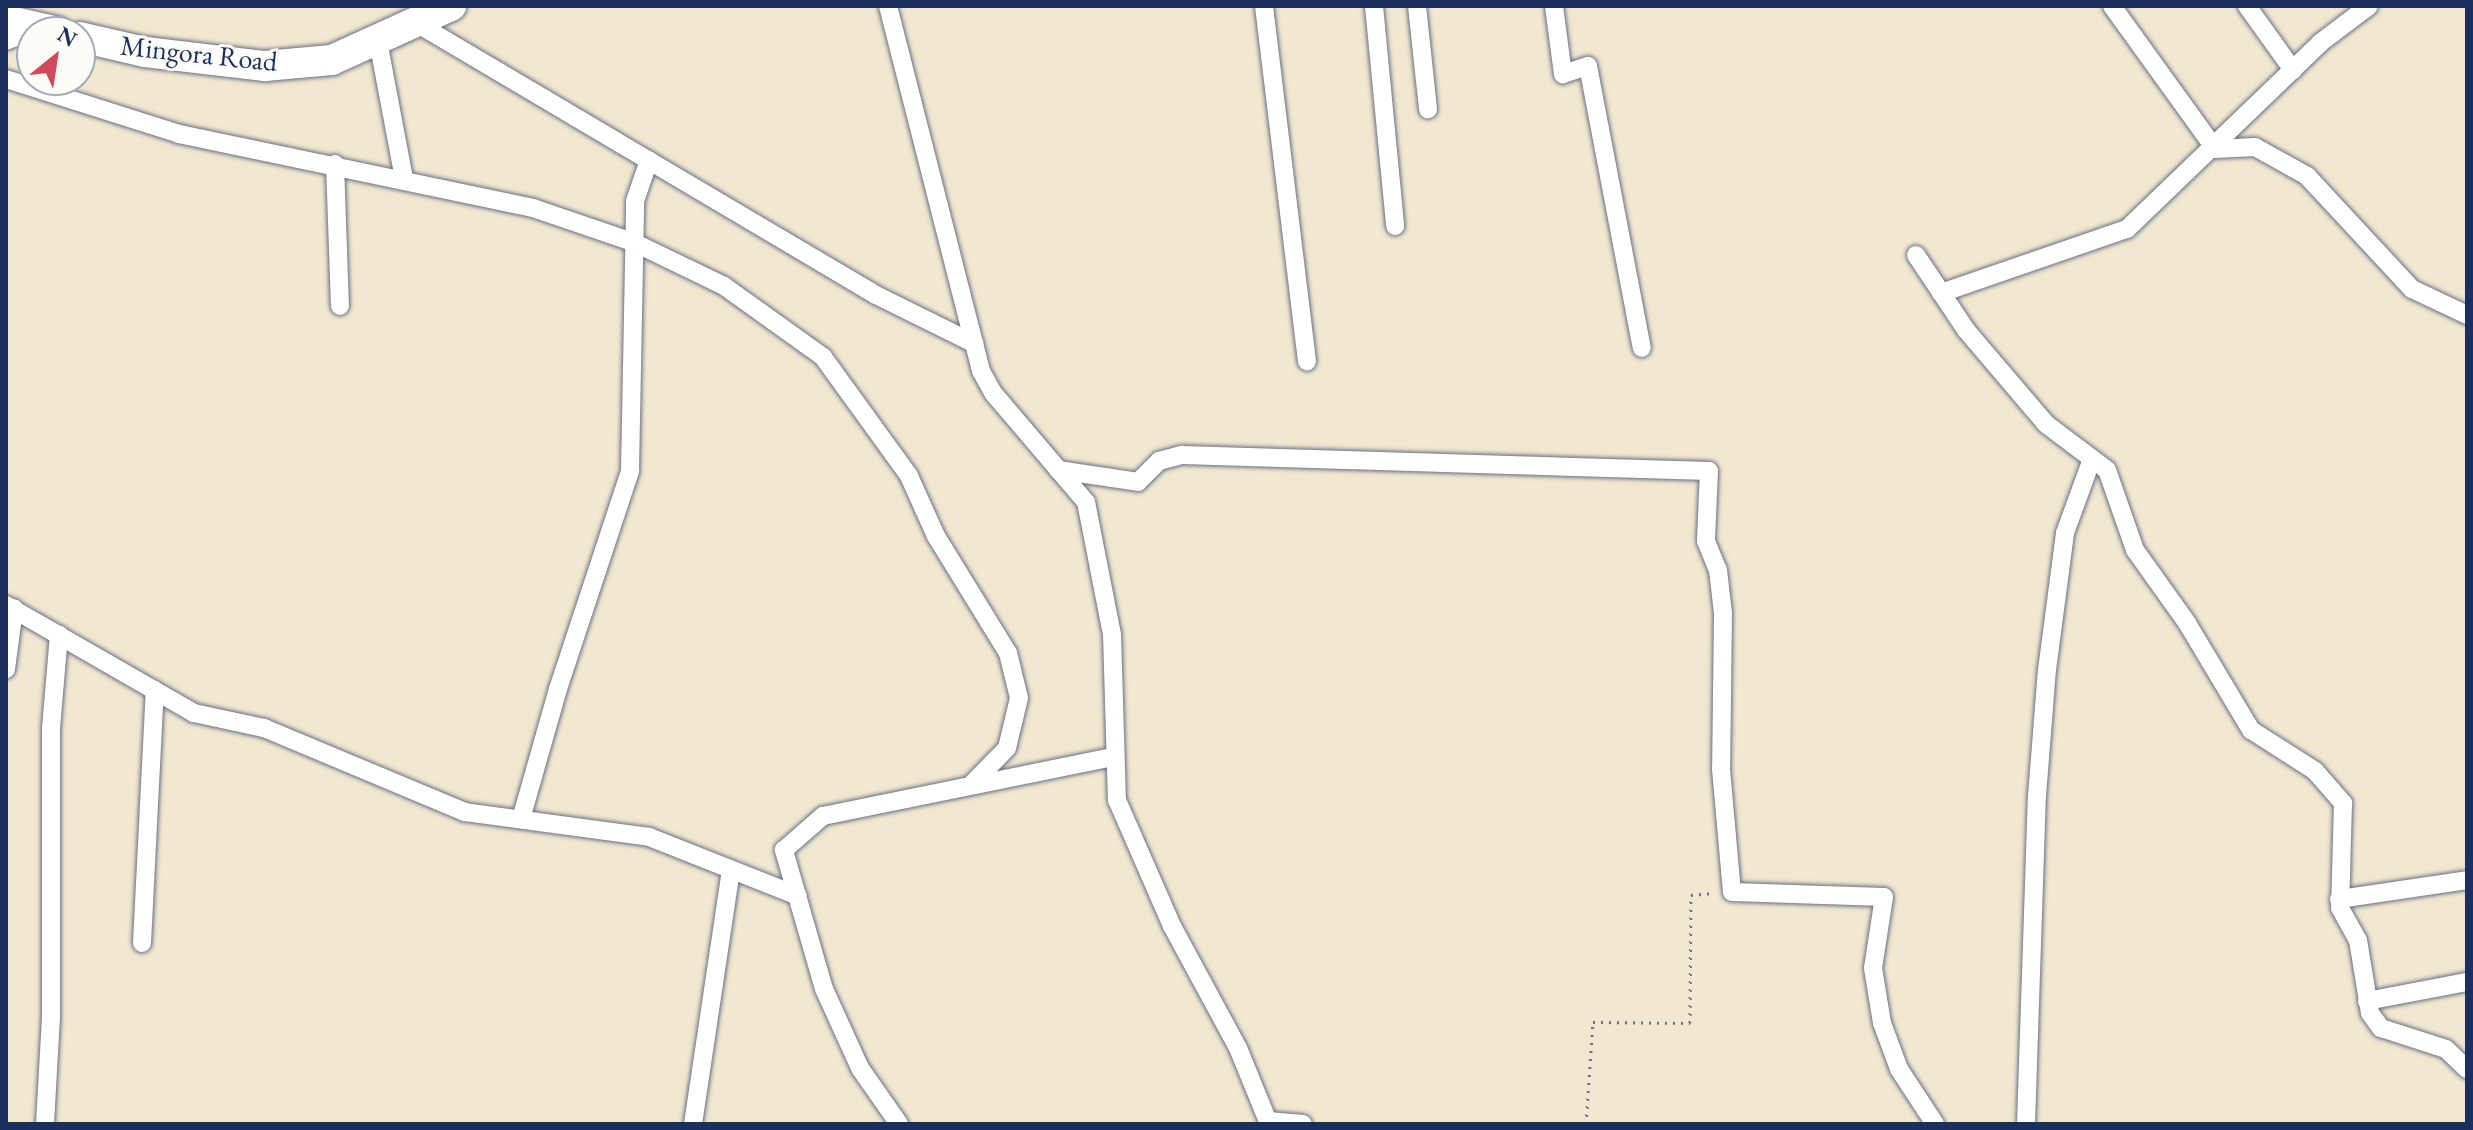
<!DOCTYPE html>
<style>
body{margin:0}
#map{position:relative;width:2473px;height:1130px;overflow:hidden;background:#f2e8d0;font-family:"EB Garamond",serif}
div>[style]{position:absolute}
.path>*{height:3px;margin-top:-1.5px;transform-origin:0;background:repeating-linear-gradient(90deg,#667086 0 2px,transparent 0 8px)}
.roads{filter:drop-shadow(0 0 2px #667086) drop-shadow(0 0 2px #667086)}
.minor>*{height:18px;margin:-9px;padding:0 9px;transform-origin:9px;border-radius:9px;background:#fff}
.trunk>*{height:30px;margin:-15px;padding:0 15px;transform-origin:15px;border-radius:15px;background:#fff}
span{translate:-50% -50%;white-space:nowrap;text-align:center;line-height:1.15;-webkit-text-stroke:6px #fdfcf7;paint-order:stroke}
.street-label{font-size:28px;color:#1b2f5e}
.frame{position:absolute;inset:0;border:8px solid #1b2f5e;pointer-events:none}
.north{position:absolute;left:16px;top:16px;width:80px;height:80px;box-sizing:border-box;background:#fdfcf7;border:2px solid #a3aaba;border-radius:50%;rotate:30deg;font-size:22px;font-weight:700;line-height:32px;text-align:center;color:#1b2f5e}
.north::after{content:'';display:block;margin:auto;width:28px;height:36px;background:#d1495b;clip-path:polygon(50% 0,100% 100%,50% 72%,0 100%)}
</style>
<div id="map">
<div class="path">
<div style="left:1586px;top:1124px;width:102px;rotate:-86.1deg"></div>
<div style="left:1593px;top:1022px;width:97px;rotate:0.6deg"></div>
<div style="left:1690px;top:1023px;width:128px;rotate:-89.6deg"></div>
<div style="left:1691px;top:895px;width:22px;rotate:-5deg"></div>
</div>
<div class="roads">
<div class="minor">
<div style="left:888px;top:6px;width:377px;rotate:75.7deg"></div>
<div style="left:981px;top:371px;width:26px;rotate:61deg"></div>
<div style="left:994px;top:394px;width:142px;rotate:49.6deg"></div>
<div style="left:1086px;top:502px;width:135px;rotate:78.9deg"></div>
<div style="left:1112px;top:634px;width:166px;rotate:88.3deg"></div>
<div style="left:1117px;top:800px;width:137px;rotate:66.4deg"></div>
<div style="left:1172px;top:926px;width:139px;rotate:61.6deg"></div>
<div style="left:1238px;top:1048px;width:82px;rotate:67.8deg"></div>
<div style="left:1264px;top:6px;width:358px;rotate:83.1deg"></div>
<div style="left:1374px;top:6px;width:221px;rotate:84.5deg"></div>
<div style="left:1417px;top:6px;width:104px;rotate:83.9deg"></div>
<div style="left:1554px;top:6px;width:69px;rotate:82.5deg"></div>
<div style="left:1563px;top:74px;width:26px;rotate:-18deg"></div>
<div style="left:1588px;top:66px;width:287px;rotate:79.2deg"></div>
<div style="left:2112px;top:6px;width:176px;rotate:54.2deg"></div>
<div style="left:2215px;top:149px;width:40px;rotate:-2.9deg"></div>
<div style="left:2255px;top:147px;width:60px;rotate:29.1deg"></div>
<div style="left:2307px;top:176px;width:154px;rotate:47.1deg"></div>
<div style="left:2412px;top:289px;width:61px;rotate:25.3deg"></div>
<div style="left:2247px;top:6px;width:79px;rotate:54.3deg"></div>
<div style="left:418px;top:24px;width:532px;rotate:30.61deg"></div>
<div style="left:876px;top:295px;width:110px;rotate:26.3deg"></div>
<div style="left:6px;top:41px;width:32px;rotate:-22deg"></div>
<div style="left:378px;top:41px;width:139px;rotate:79.3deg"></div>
<div style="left:6px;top:79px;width:182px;rotate:17.6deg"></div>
<div style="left:179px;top:134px;width:362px;rotate:11.8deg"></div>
<div style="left:533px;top:208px;width:106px;rotate:18.8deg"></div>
<div style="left:633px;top:242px;width:101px;rotate:25.8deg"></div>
<div style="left:724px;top:286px;width:122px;rotate:35.6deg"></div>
<div style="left:823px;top:357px;width:147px;rotate:54.1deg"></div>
<div style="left:909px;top:476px;width:66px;rotate:65.8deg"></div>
<div style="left:936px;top:536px;width:137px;rotate:58.4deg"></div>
<div style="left:1008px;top:653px;width:46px;rotate:76.3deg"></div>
<div style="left:1019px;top:698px;width:51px;rotate:103.5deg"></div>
<div style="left:1007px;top:748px;width:49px;rotate:134.2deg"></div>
<div style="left:335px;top:164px;width:142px;rotate:88deg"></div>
<div style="left:1916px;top:255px;width:90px;rotate:56.3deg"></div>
<div style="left:1966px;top:330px;width:123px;rotate:49.6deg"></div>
<div style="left:2046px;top:424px;width:76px;rotate:37deg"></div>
<div style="left:2107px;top:470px;width:85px;rotate:70.7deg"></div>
<div style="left:2135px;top:550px;width:90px;rotate:54.5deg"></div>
<div style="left:2187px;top:623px;width:125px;rotate:59.1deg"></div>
<div style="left:2251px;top:730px;width:76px;rotate:32.6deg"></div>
<div style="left:2315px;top:771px;width:43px;rotate:48.8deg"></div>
<div style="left:2343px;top:803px;width:105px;rotate:91.6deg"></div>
<div style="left:2340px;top:908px;width:37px;rotate:61deg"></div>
<div style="left:2358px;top:940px;width:74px;rotate:80.7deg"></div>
<div style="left:2370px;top:1013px;width:19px;rotate:54deg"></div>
<div style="left:2381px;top:1028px;width:68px;rotate:17.9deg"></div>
<div style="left:2446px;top:1049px;width:29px;rotate:44deg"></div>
<div style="left:1941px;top:293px;width:197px;rotate:-19deg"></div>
<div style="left:2127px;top:229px;width:268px;rotate:-43.9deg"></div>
<div style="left:2320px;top:43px;width:61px;rotate:-37.1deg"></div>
<div style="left:1058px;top:470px;width:81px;rotate:8.5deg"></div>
<div style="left:1138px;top:482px;width:30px;rotate:-45deg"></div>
<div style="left:1159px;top:461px;width:24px;rotate:-15deg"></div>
<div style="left:1182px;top:455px;width:527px;rotate:1.74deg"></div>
<div style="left:1709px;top:471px;width:70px;rotate:92.5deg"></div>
<div style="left:1706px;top:541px;width:31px;rotate:68deg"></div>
<div style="left:1718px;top:570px;width:43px;rotate:83.4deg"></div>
<div style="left:1723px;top:613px;width:156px;rotate:90.7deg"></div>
<div style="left:1721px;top:769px;width:123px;rotate:84.9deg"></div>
<div style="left:1732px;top:892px;width:152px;rotate:1.9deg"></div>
<div style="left:1884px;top:897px;width:72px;rotate:98.8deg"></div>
<div style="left:1873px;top:968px;width:56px;rotate:80.7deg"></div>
<div style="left:1882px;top:1023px;width:49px;rotate:69.7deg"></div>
<div style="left:1899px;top:1069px;width:66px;rotate:56.8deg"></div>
<div style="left:6px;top:605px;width:217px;rotate:29.9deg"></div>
<div style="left:194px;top:713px;width:72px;rotate:12.1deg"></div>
<div style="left:264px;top:728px;width:218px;rotate:22.7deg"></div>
<div style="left:465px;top:812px;width:186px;rotate:7.7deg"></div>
<div style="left:649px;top:837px;width:160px;rotate:21.6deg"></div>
<div style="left:6px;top:669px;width:61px;rotate:-82.4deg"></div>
<div style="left:521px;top:819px;width:135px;rotate:-74.1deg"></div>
<div style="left:558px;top:689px;width:230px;rotate:-71.7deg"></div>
<div style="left:630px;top:471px;width:270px;rotate:-88.9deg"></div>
<div style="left:635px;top:201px;width:43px;rotate:-71.1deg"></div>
<div style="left:2339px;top:899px;width:129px;rotate:-8.4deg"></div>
<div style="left:142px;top:943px;width:253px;rotate:-87.1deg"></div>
<div style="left:2367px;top:1001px;width:102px;rotate:-10.8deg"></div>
<div style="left:1268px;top:1121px;width:35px;rotate:5deg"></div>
<div style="left:45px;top:1124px;width:107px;rotate:-86.8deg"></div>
<div style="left:51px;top:1017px;width:289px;rotate:-90deg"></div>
<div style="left:51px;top:728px;width:94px;rotate:-85.1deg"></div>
<div style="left:693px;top:1124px;width:256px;rotate:-81.5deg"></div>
<div style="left:899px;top:1124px;width:68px;rotate:-124.9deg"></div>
<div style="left:860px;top:1068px;width:87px;rotate:-114.5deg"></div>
<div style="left:824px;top:989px;width:145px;rotate:-106.1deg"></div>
<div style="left:784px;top:850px;width:52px;rotate:-41.1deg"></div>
<div style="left:823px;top:816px;width:296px;rotate:-11.5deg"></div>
<div style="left:2026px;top:1124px;width:328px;rotate:-88.1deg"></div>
<div style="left:2037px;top:796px;width:126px;rotate:-85.5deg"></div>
<div style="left:2047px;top:670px;width:138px;rotate:-82.5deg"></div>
<div style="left:2065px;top:533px;width:79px;rotate:-70deg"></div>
</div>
<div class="trunk">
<div style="left:6px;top:20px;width:53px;rotate:13deg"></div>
<div style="left:80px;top:37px;width:67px;rotate:13deg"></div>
<div style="left:145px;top:52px;width:121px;rotate:6.7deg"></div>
<div style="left:265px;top:66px;width:67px;rotate:-5.1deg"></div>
<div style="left:332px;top:60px;width:131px;rotate:-24.4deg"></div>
</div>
</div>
<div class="street-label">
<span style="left:199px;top:53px;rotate:6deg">Mingora Road</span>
</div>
<div class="frame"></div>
<div class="north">N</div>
</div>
